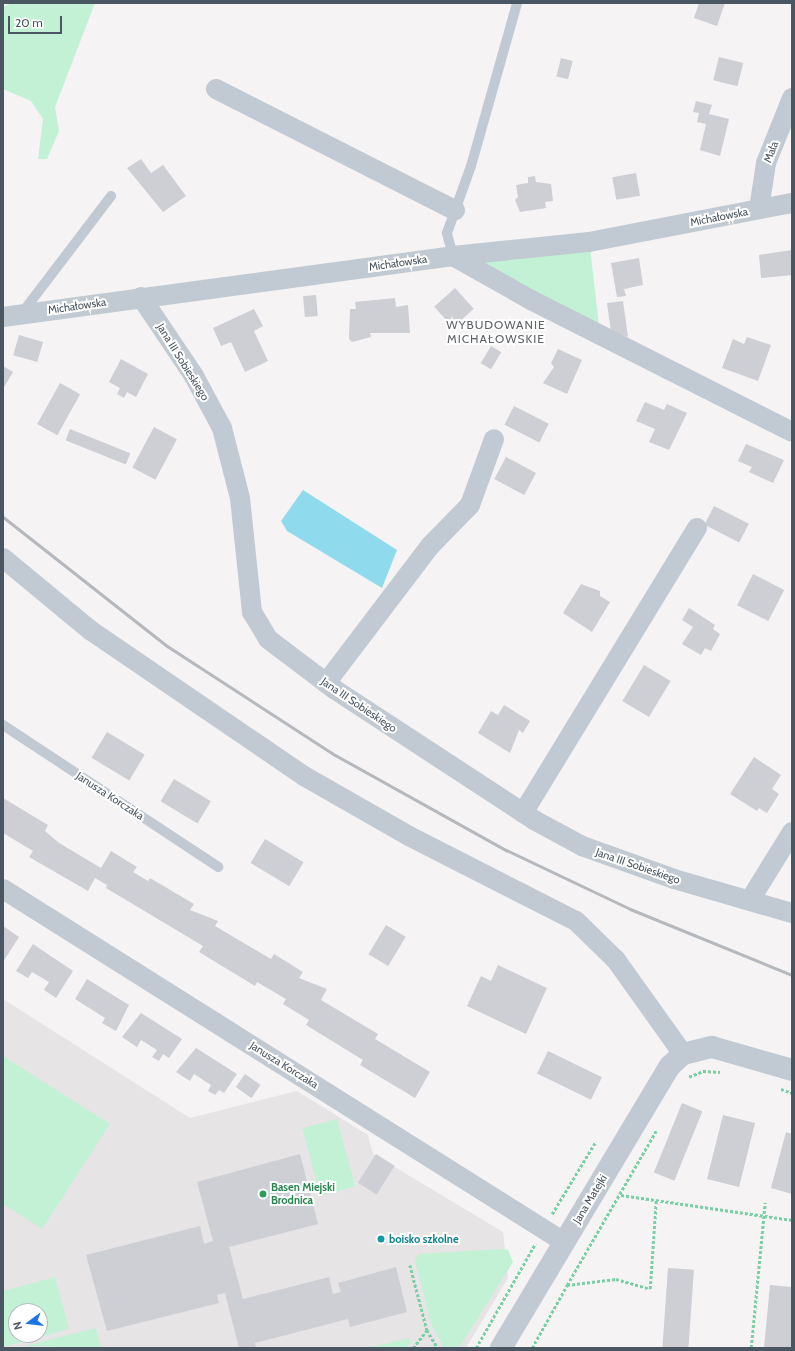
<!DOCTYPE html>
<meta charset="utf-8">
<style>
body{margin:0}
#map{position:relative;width:795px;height:1351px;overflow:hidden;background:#f5f3f3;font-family:Cabin,sans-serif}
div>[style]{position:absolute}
.education>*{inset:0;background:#e6e4e5}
.green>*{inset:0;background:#c3f1d5;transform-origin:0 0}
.water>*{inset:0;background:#90daee}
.building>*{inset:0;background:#cdcfd5;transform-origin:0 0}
.path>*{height:2.5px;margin-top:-1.25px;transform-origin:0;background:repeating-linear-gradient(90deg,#7ad0a6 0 3px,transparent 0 5px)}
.service>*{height:10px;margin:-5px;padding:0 5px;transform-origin:5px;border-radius:5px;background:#c1cad2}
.minor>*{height:20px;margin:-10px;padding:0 10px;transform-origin:10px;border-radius:10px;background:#c1cad2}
.tertiary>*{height:22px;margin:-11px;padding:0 11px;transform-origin:11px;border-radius:11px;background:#c1cad2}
.rail>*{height:3px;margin:-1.5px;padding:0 1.5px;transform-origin:1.5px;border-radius:1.5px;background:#b5b8bd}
.dots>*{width:11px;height:11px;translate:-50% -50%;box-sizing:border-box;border:2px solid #fff;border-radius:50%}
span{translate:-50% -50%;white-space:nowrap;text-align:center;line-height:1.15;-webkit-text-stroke:4px #fff;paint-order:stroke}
.street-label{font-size:11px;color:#4a5661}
.leisure-label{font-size:11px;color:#27864d;font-weight:700}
.left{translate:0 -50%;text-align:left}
.culture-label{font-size:11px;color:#0d838f;font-weight:700}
.neighbourhood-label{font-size:12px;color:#5f6368;letter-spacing:1px}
.frame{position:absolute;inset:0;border:4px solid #4a5661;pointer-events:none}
.north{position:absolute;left:8px;top:1303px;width:40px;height:40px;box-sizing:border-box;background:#fff;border:1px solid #b7bbc0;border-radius:50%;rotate:255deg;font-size:11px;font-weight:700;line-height:16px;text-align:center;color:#4a5661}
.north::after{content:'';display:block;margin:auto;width:14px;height:18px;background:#1a73e8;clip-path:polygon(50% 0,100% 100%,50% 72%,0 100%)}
.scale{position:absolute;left:8px;top:16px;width:54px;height:18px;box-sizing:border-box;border:2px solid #4a5661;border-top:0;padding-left:5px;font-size:12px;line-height:14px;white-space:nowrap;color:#4a5661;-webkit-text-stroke:3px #fff;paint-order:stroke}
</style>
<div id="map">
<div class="education">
<div style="clip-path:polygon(evenodd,3px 999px,190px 1118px,297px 1091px,368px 1135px,373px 1154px,503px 1232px,508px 1278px,466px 1348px,3px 1348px,3px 999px,16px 1311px,40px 1311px,40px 1335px,16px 1335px,16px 1311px)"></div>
</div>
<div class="green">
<div style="clip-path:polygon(12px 3px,95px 3px,55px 107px,59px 131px,47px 159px,38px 159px,43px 119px,31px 101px,3px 89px,3px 7px)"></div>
<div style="clip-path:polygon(590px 247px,599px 326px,480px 263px)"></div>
<div style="clip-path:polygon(3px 1056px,110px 1124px,42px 1229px,3px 1204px)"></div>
<div style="left:337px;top:1119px;width:70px;height:36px;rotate:75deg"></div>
<div style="clip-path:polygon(501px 1249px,508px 1250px,513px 1262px,459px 1348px,444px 1348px,432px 1326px,415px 1261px,418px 1254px)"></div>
<div style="clip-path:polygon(evenodd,55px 1277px,69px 1329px,3px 1347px,3px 1291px,55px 1277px,16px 1311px,40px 1311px,40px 1335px,16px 1335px,16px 1311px)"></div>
<div style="clip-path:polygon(96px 1328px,101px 1348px,25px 1346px)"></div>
<div style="clip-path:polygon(409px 1338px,411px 1342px,407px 1348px,368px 1348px)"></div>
</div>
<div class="water">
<div style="clip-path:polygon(303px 490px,397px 550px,382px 588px,287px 531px,281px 521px)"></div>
</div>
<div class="building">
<div style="clip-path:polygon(699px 3px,725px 3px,717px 26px,694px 18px)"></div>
<div style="left:719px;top:57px;width:25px;height:24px;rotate:14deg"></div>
<div style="left:561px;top:58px;width:12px;height:19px;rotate:14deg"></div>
<div style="clip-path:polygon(696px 101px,712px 105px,709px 114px,729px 119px,720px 156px,700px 150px,706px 124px,697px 122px,699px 113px,693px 112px)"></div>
<div style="clip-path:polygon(141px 159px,151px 173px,163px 165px,186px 196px,163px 212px,127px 168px)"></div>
<div style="left:636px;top:173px;width:23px;height:24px;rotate:80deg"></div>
<div style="clip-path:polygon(535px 176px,536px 182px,551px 184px,553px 201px,545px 202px,546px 208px,520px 212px,515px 200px,518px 197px,516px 185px,528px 183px,528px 177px)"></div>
<div style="clip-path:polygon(792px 250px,792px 275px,761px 278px,759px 255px)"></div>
<div style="clip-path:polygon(639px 258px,643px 285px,624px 289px,626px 296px,617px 297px,611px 263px)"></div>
<div style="left:455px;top:288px;width:28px;height:28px;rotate:48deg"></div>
<div style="left:316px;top:295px;width:21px;height:13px;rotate:85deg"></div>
<div style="clip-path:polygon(395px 298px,396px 307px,408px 305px,410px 333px,370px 333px,371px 337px,352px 342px,349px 339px,350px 309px,356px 309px,355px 302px)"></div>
<div style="clip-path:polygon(623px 301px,628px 337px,611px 332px,607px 303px)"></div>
<div style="clip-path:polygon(254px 309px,263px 326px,254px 331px,268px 361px,245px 372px,231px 342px,221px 346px,213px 328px)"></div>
<div style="left:19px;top:335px;width:25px;height:21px;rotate:16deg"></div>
<div style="clip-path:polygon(747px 337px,771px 345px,758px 381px,722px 368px,733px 339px,744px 344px)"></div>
<div style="left:491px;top:346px;width:12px;height:20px;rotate:31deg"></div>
<div style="clip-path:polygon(558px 349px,582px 360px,567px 394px,543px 383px,554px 367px,551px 363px)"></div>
<div style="clip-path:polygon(121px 359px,148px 374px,136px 397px,127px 392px,124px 398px,117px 394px,120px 388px,109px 382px)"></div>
<div style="clip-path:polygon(3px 366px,13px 372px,3px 389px)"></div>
<div style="left:60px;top:383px;width:23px;height:47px;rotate:29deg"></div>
<div style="clip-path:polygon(645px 402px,664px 410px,667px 404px,687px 413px,669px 450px,649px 442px,655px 429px,636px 421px)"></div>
<div style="left:514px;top:406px;width:39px;height:21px;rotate:27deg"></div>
<div style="left:154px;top:427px;width:26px;height:46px;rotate:28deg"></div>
<div style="left:70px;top:429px;width:65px;height:12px;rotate:22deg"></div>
<div style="clip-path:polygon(746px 444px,784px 460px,773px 483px,749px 472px,752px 467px,738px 461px)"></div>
<div style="left:506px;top:457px;width:34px;height:25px;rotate:28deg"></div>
<div style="left:714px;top:506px;width:39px;height:21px;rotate:27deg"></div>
<div style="left:753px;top:574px;width:35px;height:35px;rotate:27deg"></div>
<div style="clip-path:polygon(581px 584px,600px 591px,600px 596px,610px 602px,592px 632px,563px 613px)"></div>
<div style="clip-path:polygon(689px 608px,715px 625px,713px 629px,720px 634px,711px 651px,705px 648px,701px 655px,682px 644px,693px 627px,682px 620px)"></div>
<div style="left:644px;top:665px;width:31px;height:42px;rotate:31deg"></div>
<div style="clip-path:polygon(504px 705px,530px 721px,523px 733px,519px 730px,510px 753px,478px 733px,491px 711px,498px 715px)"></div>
<div style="left:107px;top:732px;width:44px;height:30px;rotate:31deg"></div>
<div style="clip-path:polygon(754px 757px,781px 775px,772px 789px,779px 794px,767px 813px,759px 808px,757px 811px,730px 794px)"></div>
<div style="left:174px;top:779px;width:43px;height:26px;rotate:31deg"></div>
<div style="clip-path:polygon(3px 798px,48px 825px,45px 831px,59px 843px,101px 868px,111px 851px,137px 867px,133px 872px,148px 881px,150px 878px,194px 904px,190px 910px,218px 921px,215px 926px,271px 959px,274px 954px,303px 972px,299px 978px,327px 989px,321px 1000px,378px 1034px,375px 1039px,430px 1072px,415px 1098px,360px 1065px,363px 1060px,306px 1025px,309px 1020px,283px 1004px,286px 999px,257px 982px,255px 986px,199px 952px,203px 946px,106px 888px,107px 885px,95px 878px,88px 891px,29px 857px,33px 851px,3px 833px)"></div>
<div style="left:265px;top:839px;width:45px;height:28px;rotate:31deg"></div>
<div style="left:386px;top:925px;width:23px;height:34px;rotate:31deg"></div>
<div style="clip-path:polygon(3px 926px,19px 937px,3px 962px)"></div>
<div style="clip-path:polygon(33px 944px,73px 971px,56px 998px,44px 990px,49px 982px,32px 972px,28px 978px,16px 971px)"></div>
<div style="clip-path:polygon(498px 965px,547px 988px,526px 1034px,467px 1006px,481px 976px,491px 981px)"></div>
<div style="clip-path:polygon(87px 979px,129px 1005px,116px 1031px,102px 1023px,105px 1018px,75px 999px)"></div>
<div style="clip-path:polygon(141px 1013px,182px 1039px,169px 1058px,163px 1054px,159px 1061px,152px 1057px,157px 1050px,141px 1040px,137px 1047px,122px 1037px)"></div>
<div style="clip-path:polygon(196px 1048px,237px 1074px,224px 1093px,219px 1090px,215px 1095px,208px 1091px,211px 1085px,194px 1074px,190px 1081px,176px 1072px)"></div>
<div style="left:548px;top:1051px;width:60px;height:25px;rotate:26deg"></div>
<div style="left:245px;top:1074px;width:19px;height:16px;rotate:35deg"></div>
<div style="left:682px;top:1103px;width:22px;height:75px;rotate:22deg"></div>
<div style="left:723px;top:1115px;width:33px;height:66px;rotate:14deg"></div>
<div style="clip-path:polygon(786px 1132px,792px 1134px,792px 1194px,771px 1188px)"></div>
<div style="clip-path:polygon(300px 1154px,318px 1224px,229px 1247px,243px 1299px,329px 1277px,333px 1294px,341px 1292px,338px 1283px,396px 1267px,407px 1312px,350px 1327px,348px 1319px,255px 1343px,256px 1348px,239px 1348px,225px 1293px,217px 1295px,219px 1303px,107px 1331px,86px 1255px,200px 1226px,204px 1244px,213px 1241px,197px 1182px)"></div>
<div style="left:376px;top:1154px;width:22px;height:34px;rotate:32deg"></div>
<div style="left:668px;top:1268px;width:26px;height:80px;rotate:4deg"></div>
<div style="clip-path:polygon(770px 1285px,792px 1287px,792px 1348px,764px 1348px)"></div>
</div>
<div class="path">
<div style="left:689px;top:1077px;width:15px;rotate:-23deg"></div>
<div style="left:703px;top:1071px;width:17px;rotate:3deg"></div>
<div style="left:781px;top:1089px;width:12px;rotate:20deg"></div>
<div style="left:621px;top:1195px;width:173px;rotate:8.3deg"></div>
<div style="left:552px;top:1214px;width:85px;rotate:-58.9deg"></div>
<div style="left:410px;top:1265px;width:67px;rotate:75.3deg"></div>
<div style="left:427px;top:1330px;width:21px;rotate:59deg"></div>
<div style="left:567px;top:1285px;width:178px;rotate:-60deg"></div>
<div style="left:413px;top:1348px;width:23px;rotate:-52deg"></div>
<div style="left:476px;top:1348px;width:120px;rotate:-60.4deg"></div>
<div style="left:532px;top:1348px;width:72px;rotate:-60.9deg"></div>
<div style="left:567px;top:1285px;width:49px;rotate:-7deg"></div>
<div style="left:616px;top:1279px;width:35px;rotate:16deg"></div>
<div style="left:650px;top:1289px;width:89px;rotate:-86.1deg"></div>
<div style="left:751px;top:1348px;width:146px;rotate:-84.5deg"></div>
</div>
<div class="service">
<div style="left:453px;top:256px;width:24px;rotate:-105deg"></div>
<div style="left:447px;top:233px;width:71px;rotate:-70.3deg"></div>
<div style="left:471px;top:166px;width:169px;rotate:-74.2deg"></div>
<div style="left:22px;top:313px;width:147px;rotate:-52.7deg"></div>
<div style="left:3px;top:725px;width:258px;rotate:33.4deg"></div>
</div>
<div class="minor">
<div style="left:216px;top:89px;width:268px;rotate:26.9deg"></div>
<div style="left:759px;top:209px;width:47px;rotate:-81.3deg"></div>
<div style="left:766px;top:163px;width:70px;rotate:-68.2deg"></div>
<div style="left:453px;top:256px;width:90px;rotate:29.4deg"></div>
<div style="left:531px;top:300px;width:292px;rotate:26.8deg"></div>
<div style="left:141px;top:297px;width:95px;rotate:56.1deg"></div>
<div style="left:194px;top:376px;width:59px;rotate:61.7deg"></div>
<div style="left:222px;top:428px;width:72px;rotate:75.6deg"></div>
<div style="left:240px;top:498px;width:115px;rotate:84deg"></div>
<div style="left:252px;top:612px;width:31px;rotate:59deg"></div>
<div style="left:268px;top:639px;width:83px;rotate:37.1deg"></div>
<div style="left:334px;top:689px;width:239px;rotate:33.2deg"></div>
<div style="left:534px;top:820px;width:55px;rotate:28.4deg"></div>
<div style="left:582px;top:846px;width:98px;rotate:19.7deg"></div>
<div style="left:674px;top:879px;width:123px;rotate:16.1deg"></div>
<div style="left:3px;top:317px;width:454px;rotate:-7.7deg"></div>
<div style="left:453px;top:256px;width:137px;rotate:-5.9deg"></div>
<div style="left:589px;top:242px;width:207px;rotate:-10.9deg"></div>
<div style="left:3px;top:558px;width:113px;rotate:39.6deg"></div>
<div style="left:90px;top:630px;width:259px;rotate:34.3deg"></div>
<div style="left:304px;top:776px;width:121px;rotate:29.7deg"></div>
<div style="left:409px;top:836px;width:187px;rotate:27deg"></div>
<div style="left:576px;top:921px;width:56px;rotate:44.3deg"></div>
<div style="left:616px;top:960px;width:115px;rotate:54.5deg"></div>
<div style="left:326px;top:683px;width:172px;rotate:-52.8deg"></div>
<div style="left:430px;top:546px;width:57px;rotate:-45.7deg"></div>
<div style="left:470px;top:505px;width:70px;rotate:-70deg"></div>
<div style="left:523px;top:813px;width:334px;rotate:-58.6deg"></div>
<div style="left:3px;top:889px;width:663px;rotate:32.18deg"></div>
<div style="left:750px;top:900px;width:80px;rotate:-58.3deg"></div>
</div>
<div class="tertiary">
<div style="left:501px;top:1348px;width:329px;rotate:-59.1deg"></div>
<div style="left:670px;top:1066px;width:18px;rotate:-43deg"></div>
<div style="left:683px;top:1054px;width:30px;rotate:-14deg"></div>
<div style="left:712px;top:1047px;width:83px;rotate:16deg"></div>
</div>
<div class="rail">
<div style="left:3px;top:517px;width:209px;rotate:38.2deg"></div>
<div style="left:167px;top:646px;width:200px;rotate:33deg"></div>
<div style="left:335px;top:755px;width:196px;rotate:29.1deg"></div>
<div style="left:506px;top:850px;width:137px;rotate:25.4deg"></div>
<div style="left:630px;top:909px;width:175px;rotate:22.2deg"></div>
</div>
<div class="dots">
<div style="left:263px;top:1194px;background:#2e9e5b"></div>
<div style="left:381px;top:1239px;background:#0f9aa8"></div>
</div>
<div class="street-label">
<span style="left:771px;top:152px;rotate:-69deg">Mała</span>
<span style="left:719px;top:217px;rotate:-11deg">Michałowska</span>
<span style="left:398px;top:263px;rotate:-8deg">Michałowska</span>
<span style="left:77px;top:306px;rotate:-8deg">Michałowska</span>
<span style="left:183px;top:362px;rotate:58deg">Jana III Sobieskiego</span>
<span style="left:359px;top:705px;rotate:34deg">Jana III Sobieskiego</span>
<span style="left:110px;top:796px;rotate:33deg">Janusza Korczaka</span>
<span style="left:638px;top:866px;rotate:19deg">Jana III Sobieskiego</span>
<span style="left:284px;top:1065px;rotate:32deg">Janusza Korczaka</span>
<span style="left:590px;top:1199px;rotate:-59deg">Jana Matejki</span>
</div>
<div class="leisure-label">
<span class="left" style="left:271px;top:1194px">Basen Miejski<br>Brodnica</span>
</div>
<div class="culture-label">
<span class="left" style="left:389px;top:1239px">boisko szkolne</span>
</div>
<div class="neighbourhood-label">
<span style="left:496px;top:332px">WYBUDOWANIE<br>MICHAŁOWSKIE</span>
</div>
<div class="frame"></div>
<div class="north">N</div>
<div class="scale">20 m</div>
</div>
